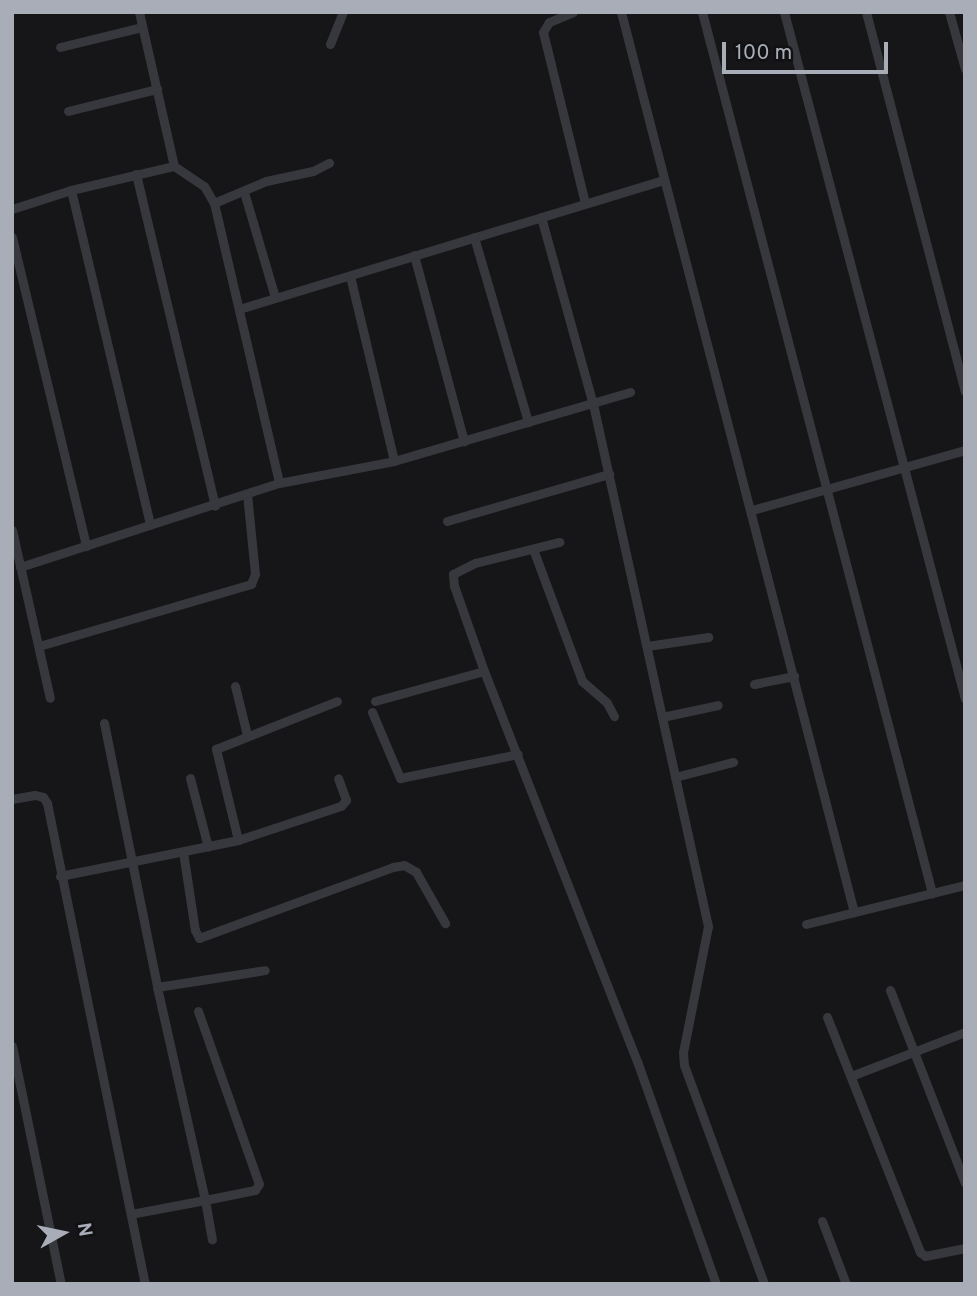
<!DOCTYPE html>
<style>
body{margin:0}
#map{position:relative;width:977px;height:1296px;overflow:hidden;background:#161618;font-family:Overpass,sans-serif}
div>[style]{position:absolute}
.minor>*{height:9px;margin:-4.5px;padding:0 4.5px;transform-origin:4.5px;border-radius:4.5px;background:#37383d}
span{translate:-50% -50%;white-space:nowrap;text-align:center;line-height:1.15;-webkit-text-stroke:5px #111113;paint-order:stroke}
.frame{position:absolute;inset:0;border:14px solid #a8adb8;pointer-events:none}
.north{position:absolute;left:28px;top:1198px;width:70px;height:70px;-webkit-text-stroke:5px #111113;paint-order:stroke;rotate:81deg;font-size:19px;font-weight:700;line-height:28px;text-align:center;color:#a8adb8}
.north::after{content:'';display:block;margin:auto;width:24px;height:32px;background:#a8adb8;clip-path:polygon(50% 0,100% 100%,50% 72%,0 100%)}
.scale{position:absolute;left:722px;top:42px;width:166px;height:32px;box-sizing:border-box;border:4px solid #a8adb8;border-top:0;padding-left:9px;font-size:21px;line-height:24px;white-space:nowrap;color:#a8adb8;-webkit-text-stroke:5px #111113;paint-order:stroke}
</style>
<div id="map">
<div class="minor">
<div style="left:139px;top:12px;width:158px;rotate:77.2deg"></div>
<div style="left:573px;top:12px;width:26px;rotate:157deg"></div>
<div style="left:549px;top:22px;width:12px;rotate:121deg"></div>
<div style="left:543px;top:32px;width:176px;rotate:76.2deg"></div>
<div style="left:621px;top:12px;width:930px;rotate:75.49deg"></div>
<div style="left:702px;top:12px;width:911px;rotate:75.37deg"></div>
<div style="left:784px;top:12px;width:710px;rotate:75.24deg"></div>
<div style="left:866px;top:12px;width:392px;rotate:75.4deg"></div>
<div style="left:949px;top:12px;width:59px;rotate:74.3deg"></div>
<div style="left:330px;top:44px;width:35px;rotate:-68deg"></div>
<div style="left:60px;top:47px;width:84px;rotate:-13.7deg"></div>
<div style="left:68px;top:111px;width:92px;rotate:-13.9deg"></div>
<div style="left:136px;top:174px;width:341px;rotate:76.6deg"></div>
<div style="left:71px;top:190px;width:344px;rotate:76.7deg"></div>
<div style="left:244px;top:192px;width:109px;rotate:73.6deg"></div>
<div style="left:214px;top:203px;width:56px;rotate:-22.9deg"></div>
<div style="left:266px;top:181px;width:48px;rotate:-12deg"></div>
<div style="left:313px;top:171px;width:18px;rotate:-27deg"></div>
<div style="left:12px;top:209px;width:62px;rotate:-17.9deg"></div>
<div style="left:71px;top:190px;width:106px;rotate:-13.1deg"></div>
<div style="left:174px;top:166px;width:36px;rotate:34deg"></div>
<div style="left:204px;top:186px;width:20px;rotate:60deg"></div>
<div style="left:214px;top:203px;width:287px;rotate:76.9deg"></div>
<div style="left:541px;top:217px;width:194px;rotate:74.5deg"></div>
<div style="left:593px;top:404px;width:535px;rotate:77.58deg"></div>
<div style="left:708px;top:926px;width:128px;rotate:101.2deg"></div>
<div style="left:683px;top:1052px;width:13px;rotate:86deg"></div>
<div style="left:684px;top:1065px;width:233px;rotate:69.9deg"></div>
<div style="left:12px;top:237px;width:318px;rotate:76.5deg"></div>
<div style="left:474px;top:237px;width:193px;rotate:73.7deg"></div>
<div style="left:414px;top:255px;width:193px;rotate:75deg"></div>
<div style="left:350px;top:276px;width:190px;rotate:76.6deg"></div>
<div style="left:239px;top:309px;width:444px;rotate:-16.9deg"></div>
<div style="left:752px;top:510px;width:221px;rotate:-15.7deg"></div>
<div style="left:447px;top:521px;width:169px;rotate:-16.2deg"></div>
<div style="left:12px;top:530px;width:172px;rotate:77.3deg"></div>
<div style="left:533px;top:549px;width:141px;rotate:69.6deg"></div>
<div style="left:582px;top:681px;width:33px;rotate:41deg"></div>
<div style="left:607px;top:703px;width:15px;rotate:62deg"></div>
<div style="left:20px;top:567px;width:272px;rotate:-18deg"></div>
<div style="left:279px;top:483px;width:117px;rotate:-10.8deg"></div>
<div style="left:394px;top:461px;width:246px;rotate:-16.3deg"></div>
<div style="left:39px;top:646px;width:221px;rotate:-16.3deg"></div>
<div style="left:251px;top:584px;width:11px;rotate:-68deg"></div>
<div style="left:255px;top:574px;width:80px;rotate:-95.7deg"></div>
<div style="left:647px;top:646px;width:62px;rotate:-8.4deg"></div>
<div style="left:484px;top:671px;width:90px;rotate:-109.4deg"></div>
<div style="left:454px;top:586px;width:12px;rotate:-95deg"></div>
<div style="left:453px;top:574px;width:25px;rotate:-27deg"></div>
<div style="left:475px;top:563px;width:87px;rotate:-14deg"></div>
<div style="left:754px;top:684px;width:41px;rotate:-11.3deg"></div>
<div style="left:235px;top:686px;width:50px;rotate:76.2deg"></div>
<div style="left:375px;top:701px;width:113px;rotate:-15.4deg"></div>
<div style="left:484px;top:671px;width:419px;rotate:68.6deg"></div>
<div style="left:637px;top:1061px;width:237px;rotate:70.5deg"></div>
<div style="left:372px;top:712px;width:72px;rotate:67deg"></div>
<div style="left:400px;top:778px;width:120px;rotate:-11.5deg"></div>
<div style="left:662px;top:717px;width:57px;rotate:-12.1deg"></div>
<div style="left:104px;top:723px;width:269px;rotate:78.6deg"></div>
<div style="left:157px;top:987px;width:218px;rotate:77.3deg"></div>
<div style="left:205px;top:1200px;width:75px;rotate:169.3deg"></div>
<div style="left:675px;top:777px;width:60px;rotate:-14.5deg"></div>
<div style="left:190px;top:778px;width:71px;rotate:75.4deg"></div>
<div style="left:12px;top:799px;width:23px;rotate:-10deg"></div>
<div style="left:35px;top:795px;width:8px;rotate:14deg"></div>
<div style="left:43px;top:797px;width:7px;rotate:56deg"></div>
<div style="left:47px;top:803px;width:491px;rotate:78.5deg"></div>
<div style="left:238px;top:840px;width:94px;rotate:-103.6deg"></div>
<div style="left:216px;top:749px;width:130px;rotate:-21.6deg"></div>
<div style="left:183px;top:852px;width:79px;rotate:81.3deg"></div>
<div style="left:195px;top:930px;width:9px;rotate:63deg"></div>
<div style="left:199px;top:938px;width:207px;rotate:-20.1deg"></div>
<div style="left:393px;top:867px;width:11px;rotate:-10deg"></div>
<div style="left:404px;top:865px;width:14px;rotate:30deg"></div>
<div style="left:416px;top:872px;width:59px;rotate:60.4deg"></div>
<div style="left:60px;top:876px;width:182px;rotate:-11.4deg"></div>
<div style="left:238px;top:840px;width:108px;rotate:-18.3deg"></div>
<div style="left:341px;top:806px;width:8px;rotate:-50deg"></div>
<div style="left:346px;top:800px;width:23px;rotate:-110deg"></div>
<div style="left:806px;top:924px;width:164px;rotate:-13.8deg"></div>
<div style="left:157px;top:987px;width:109px;rotate:-8.9deg"></div>
<div style="left:890px;top:990px;width:207px;rotate:68.8deg"></div>
<div style="left:198px;top:1011px;width:183px;rotate:70.6deg"></div>
<div style="left:259px;top:1184px;width:7px;rotate:124deg"></div>
<div style="left:255px;top:1190px;width:51px;rotate:168.7deg"></div>
<div style="left:205px;top:1200px;width:40px;rotate:80deg"></div>
<div style="left:827px;top:1017px;width:253px;rotate:68.4deg"></div>
<div style="left:920px;top:1252px;width:6px;rotate:39deg"></div>
<div style="left:925px;top:1256px;width:41px;rotate:-11.3deg"></div>
<div style="left:12px;top:1046px;width:243px;rotate:78.4deg"></div>
<div style="left:851px;top:1076px;width:122px;rotate:-21.1deg"></div>
<div style="left:822px;top:1221px;width:67px;rotate:69.1deg"></div>
</div>
<div class="frame"></div>
<div class="north">N</div>
<div class="scale">100 m</div>
</div>
